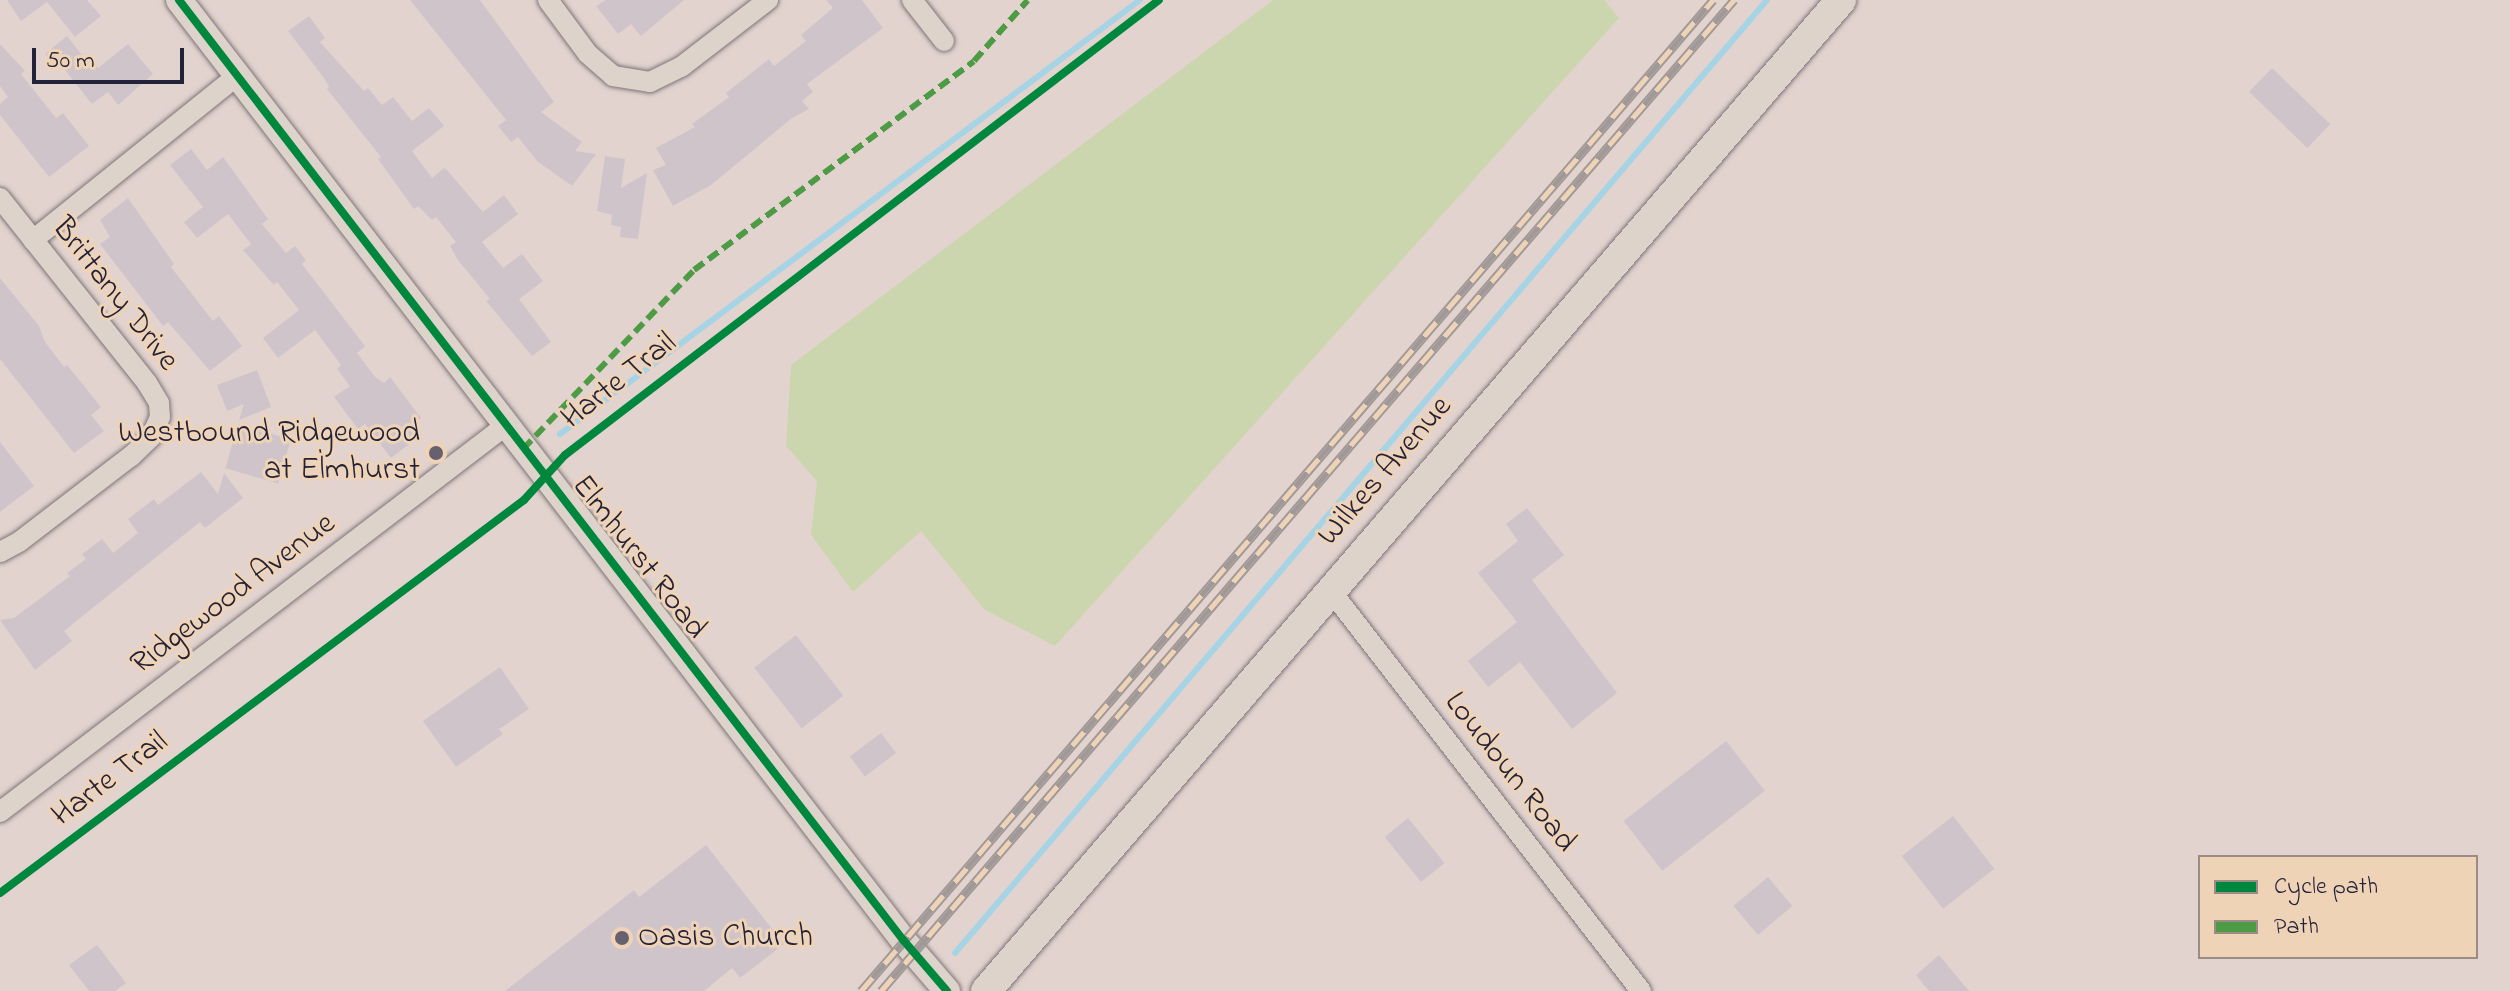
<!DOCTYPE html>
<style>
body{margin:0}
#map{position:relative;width:2510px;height:991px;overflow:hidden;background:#e3d3cf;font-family:"Indie Flower",sans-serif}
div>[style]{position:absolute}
.green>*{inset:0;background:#cbd6ae}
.stream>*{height:6px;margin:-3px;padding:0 3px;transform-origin:3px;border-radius:3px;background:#a6d4e4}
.building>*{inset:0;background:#d0c4cb;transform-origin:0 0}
.roads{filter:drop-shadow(0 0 2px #7d7679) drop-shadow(0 0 2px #7d7679)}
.minor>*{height:20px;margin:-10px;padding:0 10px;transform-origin:10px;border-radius:10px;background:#ddd3ca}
.tertiary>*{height:26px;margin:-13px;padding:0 13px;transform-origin:13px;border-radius:13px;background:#ddd3ca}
.secondary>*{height:30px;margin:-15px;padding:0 15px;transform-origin:15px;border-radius:15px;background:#ddd3ca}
.rail>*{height:9px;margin-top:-4.5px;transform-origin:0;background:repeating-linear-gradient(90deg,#efd3b6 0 18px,#a19997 0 36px);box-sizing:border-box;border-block:2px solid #a19997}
.quiet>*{height:6px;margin-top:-3px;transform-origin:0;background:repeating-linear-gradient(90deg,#4d9b45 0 12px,transparent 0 18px)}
.cycleway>*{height:8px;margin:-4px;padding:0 4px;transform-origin:4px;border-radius:4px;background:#00873e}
.dots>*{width:22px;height:22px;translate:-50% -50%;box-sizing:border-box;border:4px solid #efd3b6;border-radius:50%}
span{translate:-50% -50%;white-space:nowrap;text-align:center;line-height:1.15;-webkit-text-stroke:6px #efd3b6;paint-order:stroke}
.street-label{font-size:32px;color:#22223b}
.poi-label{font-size:32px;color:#22223b}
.right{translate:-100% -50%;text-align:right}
.left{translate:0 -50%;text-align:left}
.legend{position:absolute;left:2198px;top:855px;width:280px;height:104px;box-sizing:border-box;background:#efd3b6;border:2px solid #9d8c85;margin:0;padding:10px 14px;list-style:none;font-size:24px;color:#22223b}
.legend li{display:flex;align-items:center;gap:16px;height:40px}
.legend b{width:40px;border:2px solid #9d8c85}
.scale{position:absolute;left:32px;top:48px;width:152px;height:36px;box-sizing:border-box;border:4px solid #22223b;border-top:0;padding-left:10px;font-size:24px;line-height:28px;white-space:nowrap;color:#22223b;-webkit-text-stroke:6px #efd3b6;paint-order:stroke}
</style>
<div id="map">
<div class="green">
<div style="clip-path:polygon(1273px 0,1604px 0,1619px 18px,1055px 646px,985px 610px,921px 531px,853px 592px,811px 535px,817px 481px,786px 446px,791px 365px)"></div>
</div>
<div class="stream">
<div style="left:560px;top:434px;width:724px;rotate:-36.81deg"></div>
<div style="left:955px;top:953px;width:1252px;rotate:-49.57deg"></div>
</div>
<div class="building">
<div style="clip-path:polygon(7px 0,87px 0,101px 16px,75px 37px,47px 2px,21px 21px)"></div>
<div style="clip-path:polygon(410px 0,480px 0,554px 102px,541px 112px,582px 142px,575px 151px,596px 154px,572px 186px,537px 161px,518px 137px,511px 142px,498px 126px,506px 120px)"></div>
<div style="clip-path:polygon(606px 0,684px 0,641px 36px,631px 24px,618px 34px,596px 6px)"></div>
<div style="clip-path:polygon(826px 0,862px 0,883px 28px,807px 84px,813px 92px,802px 101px,809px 109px,792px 118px,711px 185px,673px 206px,653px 170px,666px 165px,656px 148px,695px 127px,692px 124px,729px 97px,726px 93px,769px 59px,774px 66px,806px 41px,801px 35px,833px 8px)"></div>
<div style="clip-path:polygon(309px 16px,325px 38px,320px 42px,364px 91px,368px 88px,382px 105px,393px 97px,412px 121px,429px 108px,444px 126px,412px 151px,432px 178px,444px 168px,447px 170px,483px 212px,504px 195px,518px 214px,482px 242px,503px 268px,522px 254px,543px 281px,519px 299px,551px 342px,532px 356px,486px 301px,490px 299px,458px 260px,450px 246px,456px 242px,436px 217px,432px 220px,418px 206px,414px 209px,378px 159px,381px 157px,327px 89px,329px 87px,324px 78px,288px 31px)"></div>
<div style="clip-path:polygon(67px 36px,92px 68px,96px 65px,98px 68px,128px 44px,153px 74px,118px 105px,108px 92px,92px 104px,61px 65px,56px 69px,45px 54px)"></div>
<div style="clip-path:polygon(0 44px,25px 71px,21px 74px,56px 118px,63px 113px,89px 146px,49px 177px,0 115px,0 104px,8px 97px,0 86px)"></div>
<div style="left:2272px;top:68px;width:81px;height:33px;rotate:44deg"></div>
<div style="clip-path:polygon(191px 149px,207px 170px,223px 157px,268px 219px,262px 224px,286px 253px,295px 246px,306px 260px,302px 264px,365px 346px,357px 353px,375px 377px,384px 383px,390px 377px,421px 418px,414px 424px,422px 434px,391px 458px,365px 424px,358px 429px,334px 397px,350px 386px,337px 369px,341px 365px,315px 330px,278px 358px,263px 338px,299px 310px,277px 282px,274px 285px,243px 250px,251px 244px,228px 214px,197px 238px,184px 222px,203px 207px,170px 165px)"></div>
<div style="clip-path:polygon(605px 156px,625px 159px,621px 188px,647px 173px,638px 239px,620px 237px,621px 227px,611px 225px,612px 215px,597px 211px)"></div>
<div style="clip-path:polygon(128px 198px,174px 264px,171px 267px,213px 321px,219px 316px,242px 346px,210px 371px,168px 322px,163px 326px,100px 244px,110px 237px,100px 220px)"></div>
<div style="clip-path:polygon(0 278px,39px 326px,45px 342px,64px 367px,67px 365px,101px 407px,91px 415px,104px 431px,74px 453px,0 359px)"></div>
<div style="clip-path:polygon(257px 370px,271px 407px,239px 420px,244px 404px,227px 411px,217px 385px)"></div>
<div style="left:238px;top:424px;width:55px;height:46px;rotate:16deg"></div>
<div style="clip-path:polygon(0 442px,34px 486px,0 512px)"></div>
<div style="clip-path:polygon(201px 472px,218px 494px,224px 473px,243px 498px,205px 528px,200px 522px,64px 631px,72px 641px,35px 670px,0 620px,14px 618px,70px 576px,67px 573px,86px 559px,82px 554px,102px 539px,113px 553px,138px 533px,128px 519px,154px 499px,158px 505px)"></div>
<div style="clip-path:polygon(1527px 508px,1564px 555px,1532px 580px,1617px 693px,1572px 729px,1520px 662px,1488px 687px,1468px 661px,1517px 622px,1478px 573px,1518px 541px,1506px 524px)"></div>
<div style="left:796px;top:635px;width:77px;height:53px;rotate:52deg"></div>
<div style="clip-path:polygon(500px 667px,529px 709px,499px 729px,503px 734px,456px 767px,423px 721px)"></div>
<div style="left:881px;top:733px;width:25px;height:39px;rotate:53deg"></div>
<div style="left:1726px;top:741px;width:63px;height:130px;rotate:52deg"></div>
<div style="left:1953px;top:816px;width:67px;height:65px;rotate:52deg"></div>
<div style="left:1408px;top:818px;width:58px;height:30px;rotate:51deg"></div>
<div style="clip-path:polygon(706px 845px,784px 944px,740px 978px,732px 968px,704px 991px,505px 991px,634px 890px,639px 897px)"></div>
<div style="left:1768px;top:877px;width:38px;height:45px;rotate:50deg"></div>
<div style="clip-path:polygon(97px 945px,126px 983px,115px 991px,89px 991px,69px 965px)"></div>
<div style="clip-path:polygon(1939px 955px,1969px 991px,1929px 991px,1916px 975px)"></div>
</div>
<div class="roads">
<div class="minor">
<div style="left:548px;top:0;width:67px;rotate:53.5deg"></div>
<div style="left:588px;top:54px;width:33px;rotate:41deg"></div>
<div style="left:613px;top:76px;width:37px;rotate:9deg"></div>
<div style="left:650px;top:82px;width:34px;rotate:-26deg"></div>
<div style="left:681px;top:67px;width:110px;rotate:-37.6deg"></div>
<div style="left:912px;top:0;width:52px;rotate:52deg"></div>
<div style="left:0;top:198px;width:236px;rotate:51.5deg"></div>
<div style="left:147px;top:383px;width:23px;rotate:59deg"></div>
<div style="left:159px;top:403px;width:14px;rotate:86deg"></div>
<div style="left:160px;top:417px;width:22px;rotate:114deg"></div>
<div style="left:151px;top:437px;width:28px;rotate:136deg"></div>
<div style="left:131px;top:456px;width:141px;rotate:142.5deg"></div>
<div style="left:19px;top:542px;width:21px;rotate:152deg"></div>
<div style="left:33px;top:240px;width:262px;rotate:-38.8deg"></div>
<div style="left:1331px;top:591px;width:506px;rotate:52.22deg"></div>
<div style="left:0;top:812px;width:636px;rotate:-37.39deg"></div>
</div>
<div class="tertiary">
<div style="left:179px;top:0;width:1188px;rotate:52.39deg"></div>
<div style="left:904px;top:941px;width:66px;rotate:49.3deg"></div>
</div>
<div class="secondary">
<div style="left:986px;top:991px;width:1309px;rotate:-49.21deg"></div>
</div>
</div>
<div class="rail">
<div style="left:861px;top:991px;width:1307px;rotate:-49.31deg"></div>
<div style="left:881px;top:991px;width:1308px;rotate:-49.28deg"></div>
</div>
<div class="quiet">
<div style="left:523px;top:449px;width:248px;rotate:-46.3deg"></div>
<div style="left:694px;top:270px;width:349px;rotate:-36.7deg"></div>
<div style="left:974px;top:61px;width:81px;rotate:-48.5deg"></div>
</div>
<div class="cycleway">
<div style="left:179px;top:0;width:1188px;rotate:52.39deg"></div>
<div style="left:904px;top:941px;width:66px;rotate:49.3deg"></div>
<div style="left:0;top:893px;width:655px;rotate:-36.87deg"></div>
<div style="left:524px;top:500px;width:61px;rotate:-47.7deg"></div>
<div style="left:565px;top:455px;width:748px;rotate:-37.45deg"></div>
</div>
<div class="dots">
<div style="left:436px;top:453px;background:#66606f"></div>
<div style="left:622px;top:938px;background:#66606f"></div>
</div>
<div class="street-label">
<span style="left:114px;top:295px;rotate:52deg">Brittany Drive</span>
<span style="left:620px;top:382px;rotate:-38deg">Harte Trail</span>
<span style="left:1386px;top:472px;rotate:-49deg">Wilkes Avenue</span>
<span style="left:638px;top:558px;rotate:52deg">Elmhurst Road</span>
<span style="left:234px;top:595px;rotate:-37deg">Ridgewood Avenue</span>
<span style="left:1509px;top:773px;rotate:52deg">Loudoun Road</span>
<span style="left:111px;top:780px;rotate:-37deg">Harte Trail</span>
</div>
<div class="poi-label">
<span class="right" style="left:420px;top:453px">Westbound Ridgewood<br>at Elmhurst</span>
<span class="left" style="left:638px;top:938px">Oasis Church</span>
</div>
<ul class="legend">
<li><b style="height:10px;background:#00873e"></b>Cycle path</li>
<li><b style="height:10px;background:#4d9b45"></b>Path</li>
</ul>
<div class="scale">50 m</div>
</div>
